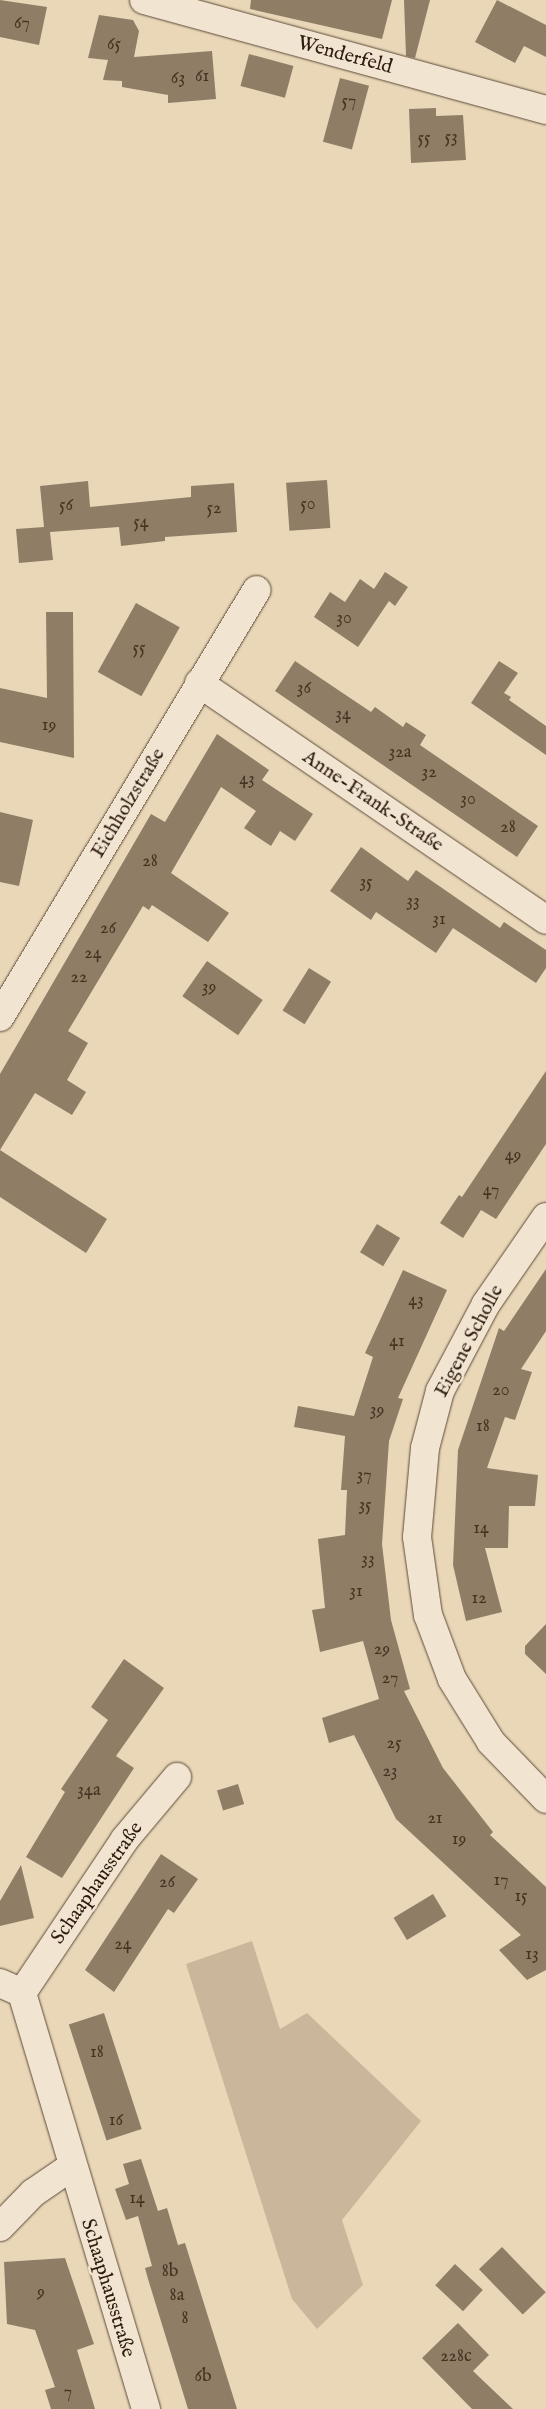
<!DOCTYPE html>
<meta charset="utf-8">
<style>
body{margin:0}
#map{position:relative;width:546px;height:2409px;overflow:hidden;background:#ead7b8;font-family:"IM FELL English",serif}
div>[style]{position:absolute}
.green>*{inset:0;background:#cab79b}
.building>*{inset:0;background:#8f7d66;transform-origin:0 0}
.roads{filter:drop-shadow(0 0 1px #5c4a38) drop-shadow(0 0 1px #5c4a38)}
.minor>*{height:28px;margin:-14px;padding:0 14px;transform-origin:14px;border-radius:14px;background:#f1e5d1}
span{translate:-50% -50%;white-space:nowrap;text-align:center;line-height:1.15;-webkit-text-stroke:5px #f1e5d1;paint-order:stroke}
.number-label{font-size:18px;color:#463423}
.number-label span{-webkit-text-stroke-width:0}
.street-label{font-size:20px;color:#2d1b0d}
</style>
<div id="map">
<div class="green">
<div style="clip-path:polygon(252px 1941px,280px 2029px,307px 2013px,421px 2121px,342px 2220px,363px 2285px,317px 2329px,292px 2299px,186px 1964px)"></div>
</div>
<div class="building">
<div style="clip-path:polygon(0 0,47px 7px,39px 45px,0 37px)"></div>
<div style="clip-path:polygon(251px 0,392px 0,382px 39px,250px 9px)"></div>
<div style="clip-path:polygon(404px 0,430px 0,415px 58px,406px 56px)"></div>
<div style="clip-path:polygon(497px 0,546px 25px,546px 57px,524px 46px,515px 63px,475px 42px)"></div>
<div style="clip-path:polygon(99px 15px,133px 20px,139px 31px,134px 57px,212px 51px,216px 99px,168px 103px,168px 95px,122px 87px,122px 81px,103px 80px,108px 60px,88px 58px)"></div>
<div style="left:249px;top:54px;width:46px;height:33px;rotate:15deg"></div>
<div style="left:340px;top:78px;width:30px;height:66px;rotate:15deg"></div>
<div style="clip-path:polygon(436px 108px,436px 116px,463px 115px,466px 160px,411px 163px,409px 109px)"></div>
<div style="left:327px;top:480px;width:48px;height:41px;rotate:86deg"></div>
<div style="clip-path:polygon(88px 481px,90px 507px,191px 497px,191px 486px,234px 483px,237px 532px,165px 537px,165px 541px,121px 546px,119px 527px,50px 532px,53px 560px,19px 563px,16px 529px,44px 527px,40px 486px)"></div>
<div style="clip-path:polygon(385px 572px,408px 587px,395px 606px,389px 601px,358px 647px,314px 617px,330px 592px,345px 602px,360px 579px,374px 589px)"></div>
<div style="left:136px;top:603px;width:50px;height:79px;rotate:29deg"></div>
<div style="clip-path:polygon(46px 612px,73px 612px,74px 758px,0 742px,0 688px,47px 698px)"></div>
<div style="clip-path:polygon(295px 661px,371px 712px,375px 707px,403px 727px,406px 722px,426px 735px,420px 745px,538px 826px,517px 857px,275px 691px)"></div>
<div style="clip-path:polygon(499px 661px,518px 673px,504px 693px,511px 697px,509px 700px,546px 726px,546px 755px,471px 703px)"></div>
<div style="clip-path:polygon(217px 734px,269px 770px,262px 780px,313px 814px,295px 841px,280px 831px,271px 846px,244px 828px,256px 811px,221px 787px,171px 873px,229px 913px,208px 942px,152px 905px,149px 910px,143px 906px,68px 1031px,88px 1043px,67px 1080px,86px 1092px,72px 1115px,35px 1093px,0 1150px,107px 1219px,86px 1253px,0 1197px,0 1074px,151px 814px,165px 822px)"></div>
<div style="clip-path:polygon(0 812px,33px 820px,19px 886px,0 882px)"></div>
<div style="clip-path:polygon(361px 847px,408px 881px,416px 870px,500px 928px,504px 922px,546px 950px,546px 968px,536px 983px,453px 928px,436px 953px,376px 912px,371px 920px,330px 891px)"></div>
<div style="left:207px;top:961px;width:68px;height:43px;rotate:35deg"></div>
<div style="left:309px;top:968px;width:26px;height:50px;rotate:32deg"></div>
<div style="clip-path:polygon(546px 1071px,546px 1144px,496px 1219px,481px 1210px,463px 1238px,440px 1223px,459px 1195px,462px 1197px)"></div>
<div style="left:377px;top:1224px;width:27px;height:33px;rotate:31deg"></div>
<div style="clip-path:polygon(546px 1269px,546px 1331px,521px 1369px,532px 1372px,515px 1420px,505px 1417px,487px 1468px,538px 1475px,535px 1506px,509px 1506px,508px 1548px,485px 1548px,502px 1612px,466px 1621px,453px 1565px,458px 1450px,499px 1328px,504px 1331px)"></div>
<div style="clip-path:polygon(403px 1270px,447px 1290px,398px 1398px,403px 1399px,389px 1441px,382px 1544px,391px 1620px,410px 1689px,404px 1691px,443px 1768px,493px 1832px,490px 1835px,546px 1887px,546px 1970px,527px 1980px,499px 1950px,521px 1935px,396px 1819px,354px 1735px,329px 1743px,322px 1718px,379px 1699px,363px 1641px,320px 1652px,312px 1610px,325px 1608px,318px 1539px,345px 1535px,347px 1490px,341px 1490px,345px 1436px,294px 1427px,298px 1406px,354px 1416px,373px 1357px,365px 1353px)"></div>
<div style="clip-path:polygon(546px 1624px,546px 1674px,525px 1654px,525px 1646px)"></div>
<div style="clip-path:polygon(124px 1659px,164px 1688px,116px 1756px,134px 1768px,62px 1878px,26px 1857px,65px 1792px,61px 1789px,108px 1720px,91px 1707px)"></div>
<div style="left:238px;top:1784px;width:21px;height:22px;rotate:73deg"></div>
<div style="clip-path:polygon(161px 1854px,198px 1879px,174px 1913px,168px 1909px,114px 1992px,85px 1970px)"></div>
<div style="clip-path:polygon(21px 1865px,34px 1918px,0 1926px,0 1901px)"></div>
<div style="left:433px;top:1894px;width:26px;height:46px;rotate:59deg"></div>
<div style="left:104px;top:2013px;width:122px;height:37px;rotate:72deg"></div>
<div style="clip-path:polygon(141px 2159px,158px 2211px,167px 2208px,178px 2245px,185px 2243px,237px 2409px,188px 2409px,148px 2279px,145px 2268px,152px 2266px,138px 2216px,126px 2220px,115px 2189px,129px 2184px,123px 2164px)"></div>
<div style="left:502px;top:2247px;width:63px;height:32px;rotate:46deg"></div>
<div style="clip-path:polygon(65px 2258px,94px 2344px,77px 2350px,95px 2409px,51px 2409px,45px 2390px,55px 2387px,35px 2330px,7px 2324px,4px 2262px)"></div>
<div style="left:455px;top:2264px;width:38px;height:29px;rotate:43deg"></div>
<div style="clip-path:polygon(458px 2323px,489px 2355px,473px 2371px,513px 2409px,472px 2409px,422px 2358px)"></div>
</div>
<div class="roads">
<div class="minor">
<div style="left:144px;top:0;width:417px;rotate:15.3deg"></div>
<div style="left:199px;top:683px;width:420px;rotate:34.3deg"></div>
<div style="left:0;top:1017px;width:498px;rotate:-59deg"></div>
<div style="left:546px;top:1217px;width:106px;rotate:124.6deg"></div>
<div style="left:486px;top:1304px;width:98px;rotate:117.9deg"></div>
<div style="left:440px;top:1391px;width:59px;rotate:104.7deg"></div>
<div style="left:425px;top:1448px;width:89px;rotate:95.1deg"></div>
<div style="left:417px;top:1537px;width:79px;rotate:82deg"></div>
<div style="left:428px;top:1615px;width:68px;rotate:69.4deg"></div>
<div style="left:452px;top:1679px;width:74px;rotate:58.2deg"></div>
<div style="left:491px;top:1742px;width:79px;rotate:46deg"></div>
<div style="left:0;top:1983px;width:24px;rotate:24deg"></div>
<div style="left:0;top:2227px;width:47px;rotate:-45.9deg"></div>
<div style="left:33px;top:2193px;width:46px;rotate:-34.4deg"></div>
<div style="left:146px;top:2409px;width:434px;rotate:-106.6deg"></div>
<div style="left:22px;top:1993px;width:185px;rotate:-56.2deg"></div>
<div style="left:125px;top:1839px;width:81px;rotate:-50deg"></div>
</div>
</div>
<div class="number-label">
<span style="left:22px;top:24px">67</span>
<span style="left:114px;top:45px">65</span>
<span style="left:202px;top:77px">61</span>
<span style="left:178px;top:79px">63</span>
<span style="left:349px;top:102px">57</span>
<span style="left:451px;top:138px">53</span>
<span style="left:424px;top:139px">55</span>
<span style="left:308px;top:505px">50</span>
<span style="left:66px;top:506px">56</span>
<span style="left:214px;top:509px">52</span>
<span style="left:141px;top:523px">54</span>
<span style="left:344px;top:619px">30</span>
<span style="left:139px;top:649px">55</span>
<span style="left:304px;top:689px">36</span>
<span style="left:343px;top:715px">34</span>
<span style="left:49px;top:726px">19</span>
<span style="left:400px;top:753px">32a</span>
<span style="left:429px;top:773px">32</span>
<span style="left:247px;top:780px">43</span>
<span style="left:468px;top:800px">30</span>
<span style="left:508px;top:828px">28</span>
<span style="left:150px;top:862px">28</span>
<span style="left:366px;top:883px">35</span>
<span style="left:413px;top:902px">33</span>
<span style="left:439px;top:920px">31</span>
<span style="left:108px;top:929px">26</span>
<span style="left:93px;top:954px">24</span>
<span style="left:79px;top:978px">22</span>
<span style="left:209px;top:988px">39</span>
<span style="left:513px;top:1156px">49</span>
<span style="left:491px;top:1191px">47</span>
<span style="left:416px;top:1301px">43</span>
<span style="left:397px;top:1342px">41</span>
<span style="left:501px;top:1391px">20</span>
<span style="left:377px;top:1411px">39</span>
<span style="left:483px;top:1427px">18</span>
<span style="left:364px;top:1476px">37</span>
<span style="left:365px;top:1506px">35</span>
<span style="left:481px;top:1529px">14</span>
<span style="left:368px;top:1560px">33</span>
<span style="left:356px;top:1592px">31</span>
<span style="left:479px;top:1599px">12</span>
<span style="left:382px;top:1650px">29</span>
<span style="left:390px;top:1679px">27</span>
<span style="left:394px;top:1744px">25</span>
<span style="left:390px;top:1772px">23</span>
<span style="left:89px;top:1791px">34a</span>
<span style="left:435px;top:1819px">21</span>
<span style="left:459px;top:1840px">19</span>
<span style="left:501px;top:1881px">17</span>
<span style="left:167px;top:1883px">26</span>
<span style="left:521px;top:1897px">15</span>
<span style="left:123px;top:1945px">24</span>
<span style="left:532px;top:1955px">13</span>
<span style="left:97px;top:2053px">18</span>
<span style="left:116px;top:2121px">16</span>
<span style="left:137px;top:2199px">14</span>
<span style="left:170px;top:2272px">8b</span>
<span style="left:41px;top:2293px">9</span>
<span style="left:177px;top:2296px">8a</span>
<span style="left:185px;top:2319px">8</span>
<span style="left:456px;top:2357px">228c</span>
<span style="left:203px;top:2377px">6b</span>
<span style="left:68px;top:2393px">7</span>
</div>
<div class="street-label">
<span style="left:345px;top:55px;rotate:15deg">Wenderfeld</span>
<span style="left:373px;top:801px;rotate:34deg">Anne-Frank-Straße</span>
<span style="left:128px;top:803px;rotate:-59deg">Eichholzstraße</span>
<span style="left:469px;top:1341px;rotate:-62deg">Eigene Scholle</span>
<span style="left:97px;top:1883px;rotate:-55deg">Schaaphausstraße</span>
<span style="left:108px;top:2288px;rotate:73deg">Schaaphausstraße</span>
</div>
</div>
